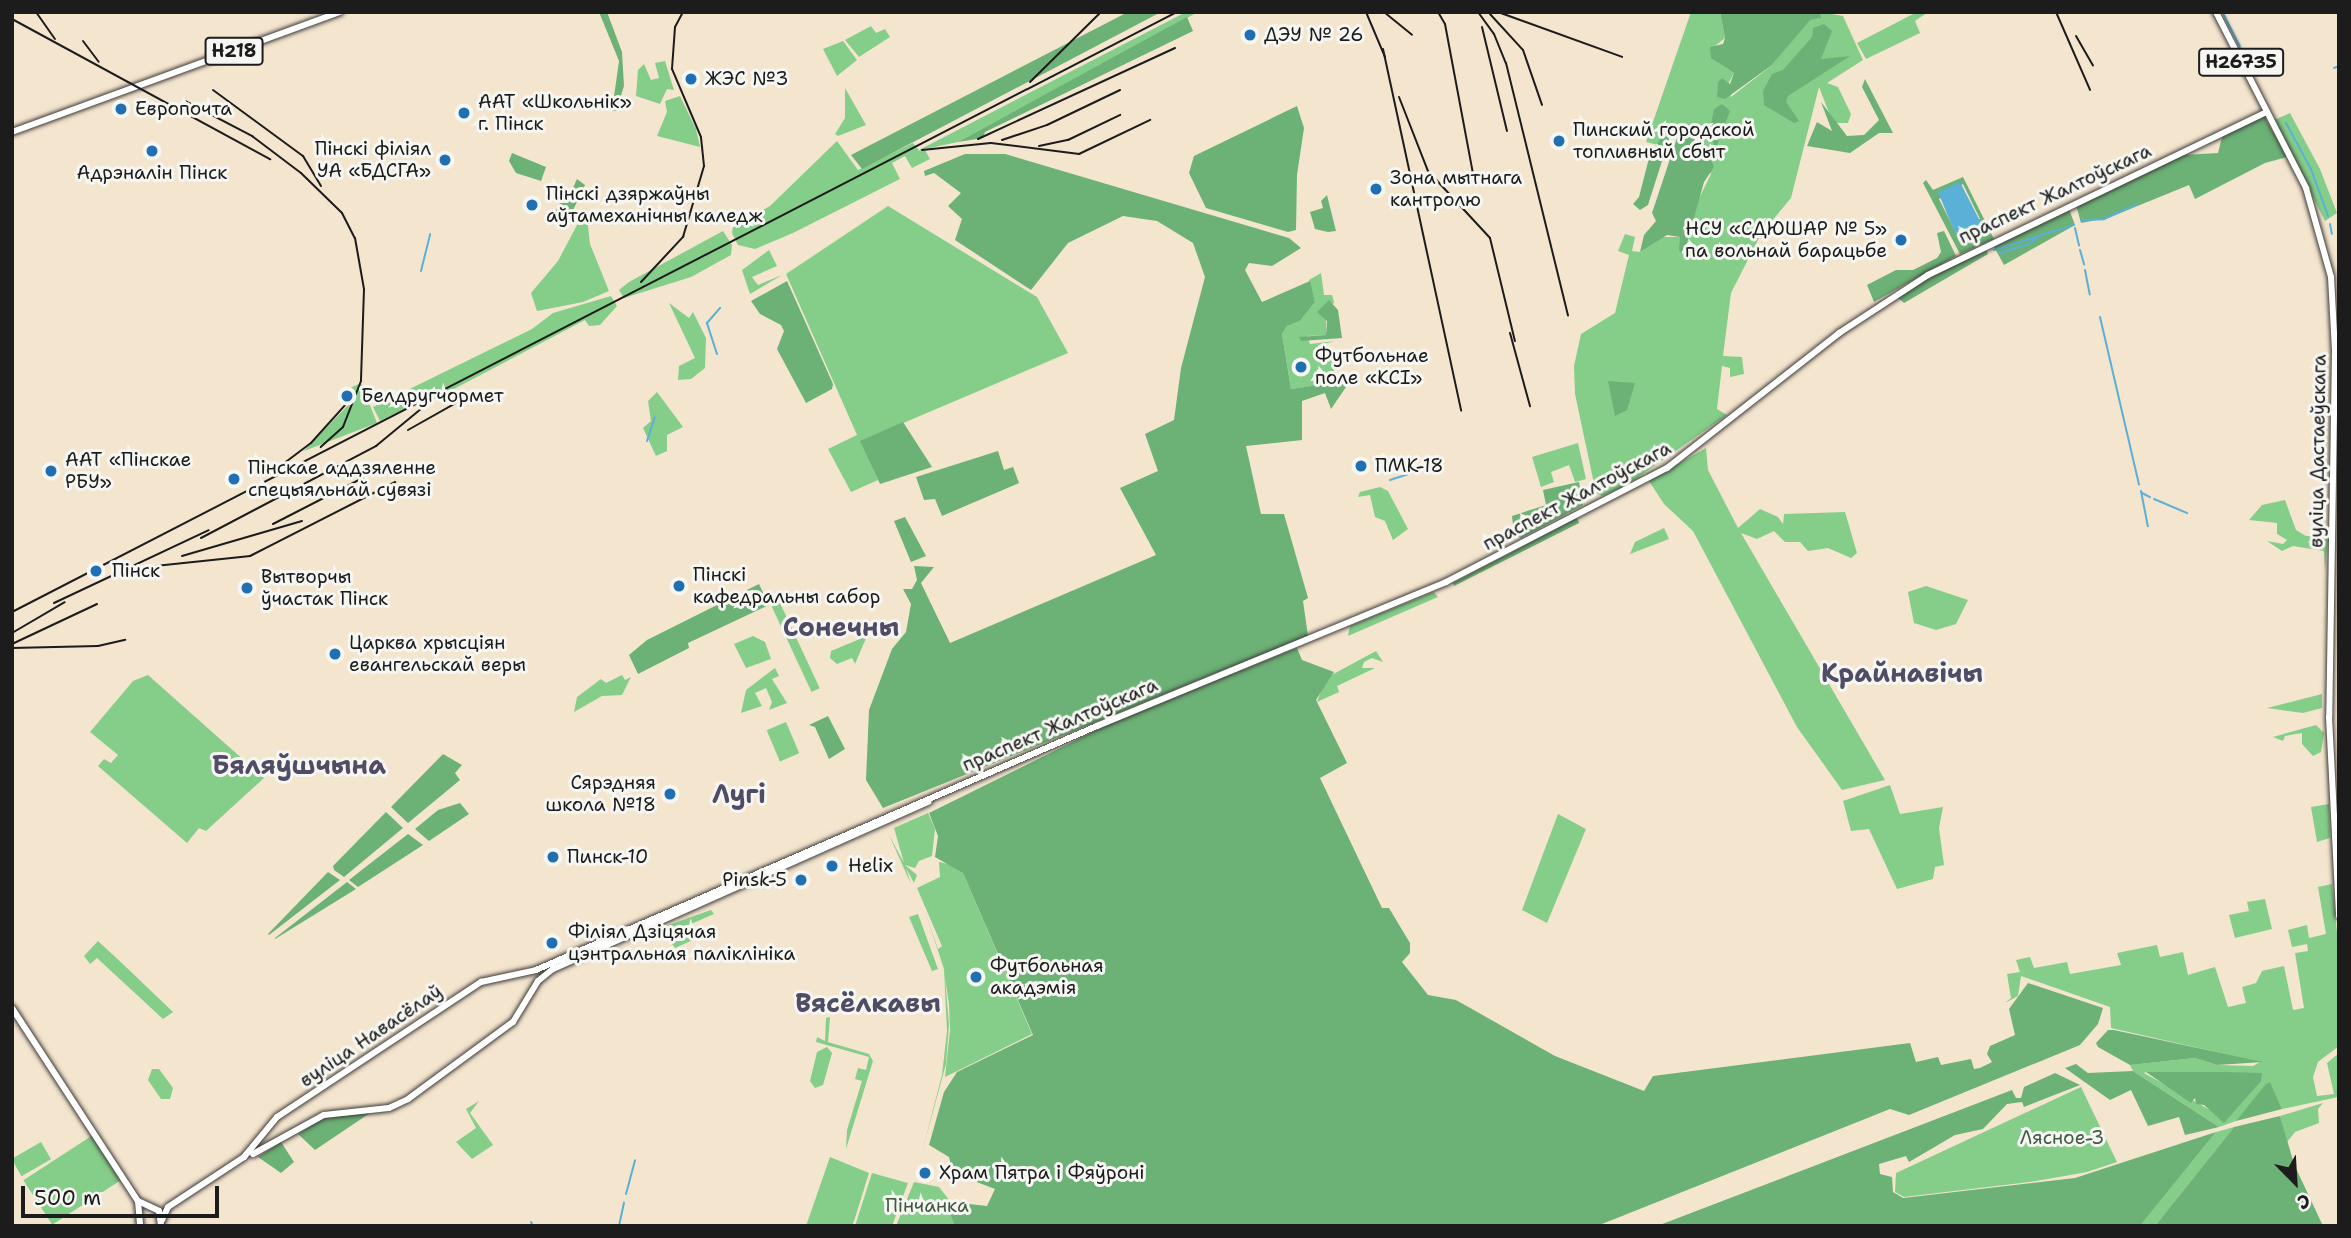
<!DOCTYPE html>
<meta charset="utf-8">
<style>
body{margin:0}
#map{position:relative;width:2351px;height:1238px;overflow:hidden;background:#f4e5cf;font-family:"Shantell Sans",sans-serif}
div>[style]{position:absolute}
.green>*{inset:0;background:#85ce8a;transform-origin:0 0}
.forest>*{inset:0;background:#6cb176}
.water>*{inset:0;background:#5ab0d6}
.stream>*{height:2px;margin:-1px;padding:0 1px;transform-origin:1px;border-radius:1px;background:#5ab0d6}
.roads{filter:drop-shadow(0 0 2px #3c3a37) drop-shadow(0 0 2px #3c3a37)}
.primary>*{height:6px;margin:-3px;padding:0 3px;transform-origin:3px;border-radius:3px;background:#fff}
.rail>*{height:2px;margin:-1px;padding:0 1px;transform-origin:1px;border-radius:1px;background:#1c1c1c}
.dots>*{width:19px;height:19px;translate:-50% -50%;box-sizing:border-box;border:4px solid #f6f6f2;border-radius:50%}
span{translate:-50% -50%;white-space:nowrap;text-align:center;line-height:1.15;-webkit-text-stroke:6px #f6f6f2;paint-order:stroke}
.shield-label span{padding:2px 5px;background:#f6f6f2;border:2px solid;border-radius:5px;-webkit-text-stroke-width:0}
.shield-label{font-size:18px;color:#1c1c1c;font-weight:700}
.poi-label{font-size:19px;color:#1c1c1c}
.left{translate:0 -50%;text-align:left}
.right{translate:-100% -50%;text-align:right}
.street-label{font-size:19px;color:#1c1c1c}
.park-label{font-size:19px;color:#415a42}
.district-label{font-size:26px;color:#504c66;font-weight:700}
.frame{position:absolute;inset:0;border:14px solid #1c1c1c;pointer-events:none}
.north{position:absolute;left:2260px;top:1147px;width:70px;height:70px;-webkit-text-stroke:5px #f6f6f2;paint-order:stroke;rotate:156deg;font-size:19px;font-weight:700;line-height:28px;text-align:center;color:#1c1c1c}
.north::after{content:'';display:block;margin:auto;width:24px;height:32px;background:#1c1c1c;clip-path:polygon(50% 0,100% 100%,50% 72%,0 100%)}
.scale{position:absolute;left:21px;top:1186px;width:198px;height:32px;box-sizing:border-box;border:4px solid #1c1c1c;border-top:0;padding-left:9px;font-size:21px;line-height:24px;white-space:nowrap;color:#1c1c1c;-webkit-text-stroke:5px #f6f6f2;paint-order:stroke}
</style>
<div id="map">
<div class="green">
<div style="clip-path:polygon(1186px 12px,1198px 12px,958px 142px,916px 151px,925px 150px,930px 159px,912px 168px,905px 156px,892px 163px,900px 179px,793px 233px,755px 249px,738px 245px,732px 233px,733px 227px,770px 206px,837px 141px,858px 170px,913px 143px,919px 150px)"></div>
<div style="clip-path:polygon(1691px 12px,1720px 12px,1725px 38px,1715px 46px,1719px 63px,1734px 73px,1728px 84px,1731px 97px,1772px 65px,1809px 20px,1820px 18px,1820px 12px,1843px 16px,1863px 60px,1827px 83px,1838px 87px,1851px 114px,1848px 123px,1833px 123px,1819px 87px,1791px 198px,1761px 234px,1731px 293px,1723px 356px,1742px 357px,1744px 374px,1730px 377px,1730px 368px,1722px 366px,1717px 409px,1727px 415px,1627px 485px,1602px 496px,1596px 493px,1575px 394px,1574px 366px,1581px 334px,1615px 313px,1629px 255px,1618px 251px,1625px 234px,1635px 237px,1632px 251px,1640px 252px,1662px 237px,1680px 237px,1711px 174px,1684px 136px,1661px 137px,1658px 145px,1646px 142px)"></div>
<div style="clip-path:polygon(1917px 12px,1928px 12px,1915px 21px,1920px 33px,1866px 59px,1857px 43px)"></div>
<div style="clip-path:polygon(871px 26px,876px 33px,885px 29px,890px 37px,859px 57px,845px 40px)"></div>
<div style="clip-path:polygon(843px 41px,857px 60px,837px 76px,823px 49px)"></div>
<div style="clip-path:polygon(665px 61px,674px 90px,667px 89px,660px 104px,636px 96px,638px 70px,644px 64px,651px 80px,659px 78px,655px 63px)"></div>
<div style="clip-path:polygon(845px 88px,866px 125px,838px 136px,835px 134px,845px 118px)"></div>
<div style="clip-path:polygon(680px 96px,696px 129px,700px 147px,657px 136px,667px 112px,665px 101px)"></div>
<div style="clip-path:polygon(2290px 113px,2320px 169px,2337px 213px,2325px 221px,2274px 120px)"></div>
<div style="clip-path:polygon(888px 206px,1037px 297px,1068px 353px,861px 441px,878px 480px,851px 492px,828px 449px,857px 435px,786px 274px)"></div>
<div style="clip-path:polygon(586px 208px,590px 244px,609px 291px,583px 302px,537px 311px,531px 293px,558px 261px)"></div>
<div style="clip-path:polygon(723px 231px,732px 245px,731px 255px,691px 277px,624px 298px,619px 290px,629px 282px)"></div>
<div style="clip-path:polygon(769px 250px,777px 266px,752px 277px,758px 285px,782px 275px,750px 294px,742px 270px)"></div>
<div style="clip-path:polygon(1321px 273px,1324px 295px,1332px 295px,1334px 302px,1326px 319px,1326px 335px,1307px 336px,1310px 344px,1336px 341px,1318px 345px,1324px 359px,1332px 358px,1336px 383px,1291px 389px,1282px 334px,1287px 326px,1300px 321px,1315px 302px,1309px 280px)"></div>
<div style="clip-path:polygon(611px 296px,617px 306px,600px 325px,589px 326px,585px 320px,429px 402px,426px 398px,380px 421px,373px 407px,532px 329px,553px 313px)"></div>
<div style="clip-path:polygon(669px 303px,689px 318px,693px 312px,706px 338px,705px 368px,691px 379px,678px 380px,679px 366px,695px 358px)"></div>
<div style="clip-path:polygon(361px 383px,377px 423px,304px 451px,351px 402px,350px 388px)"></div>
<div style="clip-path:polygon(657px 392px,683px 427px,667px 435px,667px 451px,656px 456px,643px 428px,651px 421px,648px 401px)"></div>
<div style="clip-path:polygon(1578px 443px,1586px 479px,1575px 482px,1569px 465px,1551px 472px,1554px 482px,1541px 487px,1532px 457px)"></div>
<div style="clip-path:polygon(1706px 448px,1708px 470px,1738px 528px,1760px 509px,1778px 517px,1783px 524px,1784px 514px,1845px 512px,1857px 553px,1851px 558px,1828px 548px,1808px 551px,1800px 542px,1785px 542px,1774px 531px,1757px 539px,1741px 533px,1885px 780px,1842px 790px,1797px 727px,1693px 531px,1664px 504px,1649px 481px)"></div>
<div style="clip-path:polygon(1380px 487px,1388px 491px,1408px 529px,1393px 540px,1385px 521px,1375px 517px,1370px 495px,1358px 497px,1360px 492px)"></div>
<div style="clip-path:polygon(2285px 500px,2296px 530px,2306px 536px,2328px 536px,2325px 572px,2324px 551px,2293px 546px,2282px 551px,2267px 541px,2283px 544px,2287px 540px,2277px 534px,2277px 523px,2249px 520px,2262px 505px)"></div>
<div style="clip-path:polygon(1664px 528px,1669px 539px,1630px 554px,1635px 542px)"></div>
<div style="clip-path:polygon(1926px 586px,1968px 600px,1956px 624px,1936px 630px,1914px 623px,1908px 592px)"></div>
<div style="clip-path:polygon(1434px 592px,1438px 597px,1348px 636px,1350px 626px)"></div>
<div style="left:780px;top:603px;width:94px;height:9px;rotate:65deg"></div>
<div style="clip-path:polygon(753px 636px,765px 642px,771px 659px,746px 668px,734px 644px)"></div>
<div style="clip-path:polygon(867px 636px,855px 664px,852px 658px,837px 664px,830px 658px,831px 651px)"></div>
<div style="clip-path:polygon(1376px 651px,1383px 662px,1372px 658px,1364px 662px,1362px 668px,1375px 668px,1337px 686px,1339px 692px,1317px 702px,1326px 678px)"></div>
<div style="clip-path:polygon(775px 668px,779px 676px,772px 679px,787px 703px,769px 710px,772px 702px,766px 688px,755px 693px,762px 706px,741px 713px,746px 690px)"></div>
<div style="clip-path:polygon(148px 675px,264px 778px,206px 831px,199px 828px,187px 843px,98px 766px,104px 759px,111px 763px,118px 755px,90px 732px,133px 681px)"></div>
<div style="clip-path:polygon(622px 675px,625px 680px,631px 677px,622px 695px,602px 696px,574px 712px,577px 697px,601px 679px,606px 683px)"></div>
<div style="clip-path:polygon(2322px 694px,2322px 708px,2303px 713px,2267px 708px)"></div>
<div style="left:786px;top:722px;width:34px;height:21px;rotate:67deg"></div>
<div style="clip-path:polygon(2316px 725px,2324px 733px,2321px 752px,2313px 756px,2302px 744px,2302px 733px,2285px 736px,2283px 741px,2273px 737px)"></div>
<div style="clip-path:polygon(1890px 785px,1900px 814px,1943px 807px,1939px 828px,1944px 865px,1935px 867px,1933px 879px,1897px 889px,1869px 829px,1851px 831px,1843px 801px)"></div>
<div style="clip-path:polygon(2329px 804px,2330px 838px,2317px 842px,2311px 807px)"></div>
<div style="clip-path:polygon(928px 813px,935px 829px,932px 856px,919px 861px,915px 868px,905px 865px,917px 875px,914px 883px,906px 868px,911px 884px,889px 835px,904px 863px,894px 828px)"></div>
<div style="clip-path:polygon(1558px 814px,1586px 829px,1547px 923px,1522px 910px)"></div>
<div style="clip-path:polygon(939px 862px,957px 866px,963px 873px,1032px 1034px,945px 1077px,950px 1030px,949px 1004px,945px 978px,949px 1024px,946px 1064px,922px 1152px,942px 1075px,947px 1031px,944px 969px,925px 911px,938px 949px,942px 946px,917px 888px,940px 877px)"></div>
<div style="clip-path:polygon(evenodd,2332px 884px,2339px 952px,2339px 1046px,2318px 1062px,2313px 1077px,2317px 1096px,2334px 1094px,2327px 1063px,2339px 1053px,2338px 1097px,2282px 1109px,2270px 1083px,2236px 1121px,2219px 1127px,2133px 1071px,2130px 1065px,2195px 1058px,2217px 1065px,2253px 1066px,2260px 1062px,2111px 1028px,2110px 1007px,2021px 976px,2018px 996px,2005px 1003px,2011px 998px,2007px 974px,2020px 972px,2016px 960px,2030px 957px,2034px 968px,2067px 962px,2070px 974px,2121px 965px,2117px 953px,2157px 945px,2160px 957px,2183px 952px,2188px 975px,2215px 967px,2228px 1007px,2246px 1003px,2242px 987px,2256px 983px,2262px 971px,2284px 966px,2293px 1010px,2304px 1008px,2295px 953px,2308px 951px,2307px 944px,2292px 947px,2288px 930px,2307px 925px,2309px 938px,2326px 934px,2318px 887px,2332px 884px,2144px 1073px,2146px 1072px,2262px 1074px,2210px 1110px,2144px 1073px)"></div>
<div style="clip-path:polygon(2265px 899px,2272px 929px,2235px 938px,2229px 915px,2249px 911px,2247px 902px)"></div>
<div style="clip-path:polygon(711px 910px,714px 914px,684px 927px,689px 939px,702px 936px,675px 948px,665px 934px,653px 939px,649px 932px)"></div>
<div style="clip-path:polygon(918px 914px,938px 969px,932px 971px,909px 917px)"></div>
<div style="clip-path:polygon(98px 941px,126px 967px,173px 1012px,163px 1019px,97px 958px,90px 964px,84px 956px)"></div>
<div style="clip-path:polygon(830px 1017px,828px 1042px,869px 1054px,873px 1061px,846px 1149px,847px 1130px,865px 1071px,862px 1081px,855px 1079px,858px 1068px,866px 1070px,869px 1057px,816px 1042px,817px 1037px,825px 1041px,826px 1018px)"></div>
<div style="clip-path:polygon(827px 1047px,832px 1053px,823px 1085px,815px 1088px,810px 1081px,817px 1052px)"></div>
<div style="clip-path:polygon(152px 1069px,159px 1069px,173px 1088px,170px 1099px,161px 1099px,148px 1080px)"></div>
<div style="clip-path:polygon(2081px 1087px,2117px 1162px,2087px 1172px,2030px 1182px,1904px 1197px,1895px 1192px,1896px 1173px)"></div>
<div style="clip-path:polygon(479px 1101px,470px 1113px,493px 1145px,472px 1159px,456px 1142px,476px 1128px,466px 1109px)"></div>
<div style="clip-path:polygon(2323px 1103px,2318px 1109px,2319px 1123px,2295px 1132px,2287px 1142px,2280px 1116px)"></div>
<div style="clip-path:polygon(2234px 1127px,2155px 1226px,2140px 1226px,2216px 1132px)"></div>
<div style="left:93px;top:1135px;width:53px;height:83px;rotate:57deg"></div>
<div style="left:41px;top:1142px;width:20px;height:34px;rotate:60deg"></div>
<div style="clip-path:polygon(830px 1157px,869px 1173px,855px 1218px,852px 1226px,806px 1226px)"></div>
<div style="clip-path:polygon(872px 1173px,908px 1183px,892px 1226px,855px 1226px)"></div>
<div style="clip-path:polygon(914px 1182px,939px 1187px,961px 1215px,961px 1226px,896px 1226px)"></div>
</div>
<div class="forest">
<div style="clip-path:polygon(599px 12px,607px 12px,622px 52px,624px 86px,616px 111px,612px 111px,619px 61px)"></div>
<div style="clip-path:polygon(1128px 12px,1161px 12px,862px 169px,851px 155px)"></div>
<div style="clip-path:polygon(1720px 12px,1820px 12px,1821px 18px,1810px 20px,1772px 65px,1725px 99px,1717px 97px,1718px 82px,1722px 78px,1730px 84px,1734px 73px,1711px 58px,1710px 47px,1723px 44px,1725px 38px)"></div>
<div style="clip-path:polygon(1187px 17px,1193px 31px,985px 132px,983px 138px,958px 142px)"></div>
<div style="clip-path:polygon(1824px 24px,1832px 31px,1821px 59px,1850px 56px,1788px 96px,1786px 102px,1799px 121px,1794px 123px,1764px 105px,1763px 91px,1772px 74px,1783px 70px,1812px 37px,1813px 28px)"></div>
<div style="clip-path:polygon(1865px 79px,1893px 133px,1879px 133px,1850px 153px,1807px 146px,1817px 122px,1832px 131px,1821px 102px,1847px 136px,1864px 135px,1879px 120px,1862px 87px)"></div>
<div style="clip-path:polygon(1722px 104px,1730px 111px,1716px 148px,1709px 136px,1714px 109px)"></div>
<div style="clip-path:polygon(1297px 106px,1304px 128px,1297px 175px,1296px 230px,1288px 232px,1206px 208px,1189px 173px,1194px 156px)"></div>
<div style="clip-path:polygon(2264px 116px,2287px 157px,2265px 163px,2195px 199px,2189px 185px,2108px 218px,2081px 223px,2076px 205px,2183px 155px,2218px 153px,2222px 137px)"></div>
<div style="clip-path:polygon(1670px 136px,1648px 205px,1640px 210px,1633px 204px,1639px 197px,1649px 158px,1661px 137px)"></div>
<div style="clip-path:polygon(1696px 136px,1703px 141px,1714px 167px,1704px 182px,1684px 253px,1679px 251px,1680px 237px,1667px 235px,1640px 252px,1644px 235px,1656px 221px,1652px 213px,1677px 138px)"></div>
<div style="clip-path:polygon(512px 153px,546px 167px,541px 181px,516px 173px,509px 161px)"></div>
<div style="clip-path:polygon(965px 154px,1005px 154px,1289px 238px,1301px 248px,1272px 266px,1249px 263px,1245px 270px,1262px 302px,1310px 281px,1315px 302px,1300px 321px,1287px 326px,1282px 334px,1291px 389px,1345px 381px,1346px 387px,1331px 409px,1325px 393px,1302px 401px,1302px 440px,1246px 446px,1261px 514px,1284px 514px,1308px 598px,1303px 601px,1308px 636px,883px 808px,866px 780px,869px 710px,892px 649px,906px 632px,911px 604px,903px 589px,912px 589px,917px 580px,914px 566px,934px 567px,921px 583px,950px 643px,1156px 555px,1120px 488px,1158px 471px,1145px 434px,1174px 420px,1181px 368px,1205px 277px,1193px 243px,1157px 221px,1123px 216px,1068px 243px,1031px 290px,955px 240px,962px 219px,948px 206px,961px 193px,934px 173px,925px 176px,924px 171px)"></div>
<div style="clip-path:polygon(evenodd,1963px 177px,1994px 239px,1960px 254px,1923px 183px,1926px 180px,1933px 190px,1963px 177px,1963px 184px,1980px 219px,1956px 233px,1939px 199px,1963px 184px)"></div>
<div style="clip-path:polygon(577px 179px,585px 185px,566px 225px,551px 219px,560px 203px,566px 203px)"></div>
<div style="clip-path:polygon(1327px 195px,1336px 231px,1328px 232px,1315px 229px,1310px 212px,1323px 208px,1321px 201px)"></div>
<div style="clip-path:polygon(2069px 209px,2075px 225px,2004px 265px,1993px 245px)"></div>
<div style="clip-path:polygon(1944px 231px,1956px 256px,1874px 302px,1867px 285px,1896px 270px,1913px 270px,1937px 258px,1941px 252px,1937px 233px)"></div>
<div style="clip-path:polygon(1985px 248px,1988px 254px,1904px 303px,1896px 296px)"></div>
<div style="clip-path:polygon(787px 281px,833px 384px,832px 389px,806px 403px,777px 349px,784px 331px,781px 325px,760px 314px,751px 301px)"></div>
<div style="clip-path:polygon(1329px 300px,1338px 310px,1342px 338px,1301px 341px,1299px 337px,1326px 335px,1327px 321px,1317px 312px)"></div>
<div style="clip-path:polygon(1608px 381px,1635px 383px,1627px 410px,1615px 416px)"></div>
<div style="clip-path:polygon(903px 422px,932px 467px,880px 484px,860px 441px)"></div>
<div style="clip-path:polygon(998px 451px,1004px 470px,1013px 467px,1019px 483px,942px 516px,935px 499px,924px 500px,916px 477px)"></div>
<div style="clip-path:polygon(1579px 482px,1583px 505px,1521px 538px,1514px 534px,1512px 516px,1546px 505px,1543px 490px)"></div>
<div style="clip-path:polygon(905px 517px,926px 556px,911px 562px,894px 521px)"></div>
<div style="clip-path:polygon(1577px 518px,1579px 523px,1454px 586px,1453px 583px)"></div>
<div style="clip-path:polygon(759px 584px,769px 605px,688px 643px,689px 648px,638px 674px,629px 655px,647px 640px)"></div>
<div style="clip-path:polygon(1297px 648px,1302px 660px,1334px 672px,1316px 700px,1347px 763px,1320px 778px,1382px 908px,1389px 908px,1410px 943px,1410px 953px,1402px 962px,1428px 995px,1456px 1000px,1555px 1056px,1644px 1091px,1653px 1076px,1910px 1043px,1916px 1062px,1938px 1057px,1941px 1065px,1971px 1059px,1974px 1069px,1980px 1068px,1992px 1062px,1987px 1054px,1990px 1046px,2015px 1035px,2009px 1009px,2028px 983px,2103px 1008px,2098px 1024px,2080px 1045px,1909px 1115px,1890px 1109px,1597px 1226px,955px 1226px,950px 1213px,960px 1203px,987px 1206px,995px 1189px,953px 1173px,949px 1157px,929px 1145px,944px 1092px,957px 1072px,1033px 1035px,963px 873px,935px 857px,938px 836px,929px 813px,1119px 719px)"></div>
<div style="clip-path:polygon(828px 716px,845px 749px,829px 759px,815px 727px,809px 725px)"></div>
<div style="clip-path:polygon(443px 754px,462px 765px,455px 773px,460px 780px,408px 823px,391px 807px)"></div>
<div style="clip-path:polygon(460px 803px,469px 814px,429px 841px,415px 829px,438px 810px)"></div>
<div style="clip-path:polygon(386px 812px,403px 828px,344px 877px,334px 870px,333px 866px)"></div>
<div style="clip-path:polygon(408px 834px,423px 845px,358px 887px,349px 880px)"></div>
<div style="clip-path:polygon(328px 872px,340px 880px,269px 935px,268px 934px)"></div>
<div style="clip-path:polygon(347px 882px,356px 889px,275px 939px,275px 938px)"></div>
<div style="clip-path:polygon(2108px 1030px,2114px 1030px,2263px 1062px,2217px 1065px,2195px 1058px,2130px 1065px,2098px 1047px,2096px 1043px)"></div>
<div style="clip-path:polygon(2076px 1064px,2088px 1073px,2133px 1071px,2219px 1127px,2185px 1135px,2179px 1117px,2148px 1126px,2131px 1090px,2110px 1100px,2065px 1068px)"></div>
<div style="clip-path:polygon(2146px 1072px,2224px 1072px,2262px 1073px,2261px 1081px,2224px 1123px,2204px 1105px,2196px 1104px,2195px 1098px,2191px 1103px)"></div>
<div style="clip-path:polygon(2055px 1073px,2080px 1085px,2024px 1107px,2022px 1102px,2007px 1104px,1983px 1129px,1955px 1135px,1909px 1162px,1906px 1156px,1879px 1164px,1880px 1174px,1892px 1177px,1893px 1192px,1903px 1198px,2075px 1178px,2216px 1132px,2140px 1226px,1657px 1226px,2012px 1090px,2016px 1098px,2021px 1098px,2024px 1087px)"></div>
<div style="clip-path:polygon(2270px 1082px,2282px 1109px,2236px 1121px,2266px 1084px)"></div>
<div style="clip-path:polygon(373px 1111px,315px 1150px,298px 1134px,327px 1116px)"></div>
<div style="clip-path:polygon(2280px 1116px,2294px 1164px,2323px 1226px,2155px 1226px,2234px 1127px)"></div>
<div style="clip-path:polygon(281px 1142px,294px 1162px,281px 1173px,258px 1157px)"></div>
</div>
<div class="water">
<div style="clip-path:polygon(1960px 182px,1982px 225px,1955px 233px,1938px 192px)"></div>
</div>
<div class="stream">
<div style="left:2224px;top:15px;width:35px;rotate:63deg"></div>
<div style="left:2334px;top:68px;width:5px;rotate:-22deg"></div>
<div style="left:2286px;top:123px;width:52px;rotate:61.5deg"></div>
<div style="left:2311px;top:169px;width:50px;rotate:70.1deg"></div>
<div style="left:2081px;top:220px;width:23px;rotate:-2deg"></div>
<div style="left:2104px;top:219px;width:36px;rotate:-24deg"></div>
<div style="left:2330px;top:224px;width:10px;rotate:79deg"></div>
<div style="left:2075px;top:228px;width:18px;rotate:77deg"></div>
<div style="left:1994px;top:250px;width:84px;rotate:-17.4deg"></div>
<div style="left:2080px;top:250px;width:15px;rotate:74deg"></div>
<div style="left:2000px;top:253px;width:30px;rotate:-17deg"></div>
<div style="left:2029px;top:244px;width:16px;rotate:-38deg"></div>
<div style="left:2085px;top:270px;width:25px;rotate:79deg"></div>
<div style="left:421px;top:271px;width:38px;rotate:-76deg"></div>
<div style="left:2100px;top:317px;width:172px;rotate:76.9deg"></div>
<div style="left:717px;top:354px;width:33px;rotate:-108deg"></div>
<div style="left:707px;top:323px;width:20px;rotate:-49deg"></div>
<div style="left:647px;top:441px;width:25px;rotate:-72deg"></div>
<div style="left:1390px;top:480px;width:29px;rotate:-18deg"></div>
<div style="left:2141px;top:491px;width:36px;rotate:79deg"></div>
<div style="left:2142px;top:493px;width:9px;rotate:27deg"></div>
<div style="left:2154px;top:499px;width:36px;rotate:23deg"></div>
<div style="left:626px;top:1194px;width:35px;rotate:-75deg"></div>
<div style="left:531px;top:1222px;width:4px;rotate:63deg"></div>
<div style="left:619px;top:1226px;width:24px;rotate:-78deg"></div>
</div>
<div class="roads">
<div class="primary">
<div style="left:2216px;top:12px;width:198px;rotate:62.9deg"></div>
<div style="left:2306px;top:188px;width:92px;rotate:74.3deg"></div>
<div style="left:2331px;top:277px;width:73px;rotate:86.9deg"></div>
<div style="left:2335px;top:350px;width:367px;rotate:90.9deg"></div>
<div style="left:2329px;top:717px;width:199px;rotate:87.1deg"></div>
<div style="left:12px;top:132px;width:349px;rotate:-20.1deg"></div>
<div style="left:12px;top:1008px;width:230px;rotate:56.9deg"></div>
<div style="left:138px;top:1201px;width:25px;rotate:85deg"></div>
<div style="left:253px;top:1154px;width:81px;rotate:-28.8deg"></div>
<div style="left:324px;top:1115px;width:65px;rotate:-6.1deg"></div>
<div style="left:389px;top:1108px;width:21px;rotate:-25deg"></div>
<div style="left:408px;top:1099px;width:130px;rotate:-36.3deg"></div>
<div style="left:513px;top:1022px;width:48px;rotate:-58.6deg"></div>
<div style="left:538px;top:981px;width:19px;rotate:-39deg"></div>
<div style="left:553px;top:969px;width:411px;rotate:-24deg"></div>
<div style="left:138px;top:1201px;width:23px;rotate:25deg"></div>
<div style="left:159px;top:1211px;width:15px;rotate:82deg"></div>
<div style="left:162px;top:1220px;width:14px;rotate:-65deg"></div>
<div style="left:168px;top:1207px;width:91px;rotate:-33.3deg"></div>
<div style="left:244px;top:1157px;width:52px;rotate:-50.5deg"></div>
<div style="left:277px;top:1117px;width:245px;rotate:-33.5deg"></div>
<div style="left:481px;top:982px;width:56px;rotate:-12.3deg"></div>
<div style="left:536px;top:970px;width:612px;rotate:-23.51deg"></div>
<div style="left:1097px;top:726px;width:378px;rotate:-22.4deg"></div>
<div style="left:1446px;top:582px;width:249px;rotate:-27.3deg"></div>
<div style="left:1667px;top:468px;width:219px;rotate:-38.1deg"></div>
<div style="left:1839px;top:333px;width:106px;rotate:-33.1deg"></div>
<div style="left:1928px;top:275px;width:376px;rotate:-25.7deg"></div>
</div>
</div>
<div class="rail">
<div style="left:36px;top:12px;width:33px;rotate:55deg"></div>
<div style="left:1366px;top:12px;width:49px;rotate:67.1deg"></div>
<div style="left:1384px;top:12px;width:36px;rotate:39deg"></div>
<div style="left:1438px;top:12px;width:14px;rotate:60deg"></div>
<div style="left:1445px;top:24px;width:152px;rotate:79.4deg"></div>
<div style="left:1478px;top:12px;width:27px;rotate:54deg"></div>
<div style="left:1494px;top:34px;width:31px;rotate:68deg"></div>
<div style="left:1506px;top:63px;width:260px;rotate:76.2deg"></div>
<div style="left:1498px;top:12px;width:132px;rotate:19.9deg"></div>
<div style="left:2056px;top:12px;width:85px;rotate:66.4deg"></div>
<div style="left:1490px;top:14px;width:49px;rotate:47.5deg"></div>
<div style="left:1523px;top:50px;width:58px;rotate:70.9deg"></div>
<div style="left:12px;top:19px;width:294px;rotate:28.5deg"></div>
<div style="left:1482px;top:27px;width:107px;rotate:76.5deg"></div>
<div style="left:2076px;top:36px;width:34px;rotate:60deg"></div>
<div style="left:83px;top:41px;width:26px;rotate:53deg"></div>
<div style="left:1383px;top:49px;width:370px;rotate:77.8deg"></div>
<div style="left:1030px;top:82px;width:100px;rotate:-44.6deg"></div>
<div style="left:213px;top:90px;width:112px;rotate:36.3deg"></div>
<div style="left:303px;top:156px;width:35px;rotate:59deg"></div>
<div style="left:1399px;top:97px;width:79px;rotate:68.6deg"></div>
<div style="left:1428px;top:171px;width:91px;rotate:47.2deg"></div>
<div style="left:1490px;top:238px;width:106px;rotate:76.4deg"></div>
<div style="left:185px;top:101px;width:76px;rotate:27.6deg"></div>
<div style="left:252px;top:136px;width:61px;rotate:37.1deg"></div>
<div style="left:301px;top:173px;width:57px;rotate:44.3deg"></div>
<div style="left:342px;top:213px;width:28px;rotate:63deg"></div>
<div style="left:355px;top:238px;width:52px;rotate:80deg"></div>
<div style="left:364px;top:289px;width:92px;rotate:91.9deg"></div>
<div style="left:361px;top:381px;width:49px;rotate:111.4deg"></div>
<div style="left:343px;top:427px;width:30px;rotate:138deg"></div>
<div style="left:978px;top:139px;width:217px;rotate:-24.8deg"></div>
<div style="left:1002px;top:140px;width:47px;rotate:-18.4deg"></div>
<div style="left:1047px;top:125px;width:81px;rotate:-25.6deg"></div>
<div style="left:1039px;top:146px;width:30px;rotate:-12deg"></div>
<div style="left:1068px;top:140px;width:58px;rotate:-25.7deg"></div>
<div style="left:922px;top:150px;width:69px;rotate:-5.8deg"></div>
<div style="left:991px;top:143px;width:89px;rotate:7.1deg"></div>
<div style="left:1079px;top:154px;width:79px;rotate:-25.6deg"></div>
<div style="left:641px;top:282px;width:62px;rotate:-47deg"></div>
<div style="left:683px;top:237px;width:74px;rotate:-73.5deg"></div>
<div style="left:704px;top:166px;width:29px;rotate:-96deg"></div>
<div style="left:701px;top:137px;width:74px;rotate:-113.1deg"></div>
<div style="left:672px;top:69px;width:42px;rotate:-85.9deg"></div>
<div style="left:675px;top:27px;width:17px;rotate:-62deg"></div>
<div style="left:1510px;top:333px;width:76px;rotate:74.7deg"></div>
<div style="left:408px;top:430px;width:73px;rotate:-29.4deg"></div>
<div style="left:283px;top:464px;width:35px;rotate:-37deg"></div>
<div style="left:311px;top:443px;width:52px;rotate:-48.1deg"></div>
<div style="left:273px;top:524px;width:129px;rotate:-27.2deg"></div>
<div style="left:201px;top:538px;width:198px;rotate:-27.7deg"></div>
<div style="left:376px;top:446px;width:66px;rotate:-39.5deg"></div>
<div style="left:182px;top:556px;width:125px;rotate:-16.3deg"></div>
<div style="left:136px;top:568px;width:115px;rotate:-6deg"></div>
<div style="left:250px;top:556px;width:163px;rotate:-27deg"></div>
<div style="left:54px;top:603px;width:171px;rotate:-25.2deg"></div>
<div style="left:12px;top:612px;width:1310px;rotate:-27.25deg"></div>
<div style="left:12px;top:633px;width:61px;rotate:-30.3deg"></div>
<div style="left:12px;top:644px;width:94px;rotate:-25.2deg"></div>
<div style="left:12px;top:648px;width:86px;rotate:-1.3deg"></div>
<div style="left:98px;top:646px;width:28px;rotate:-13deg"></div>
</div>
<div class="dots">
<div style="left:1250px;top:35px;background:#1f6fb2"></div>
<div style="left:691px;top:79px;background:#1f6fb2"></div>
<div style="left:121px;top:109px;background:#1f6fb2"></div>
<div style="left:464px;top:113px;background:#1f6fb2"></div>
<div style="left:1559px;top:141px;background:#1f6fb2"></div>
<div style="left:152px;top:151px;background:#1f6fb2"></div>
<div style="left:445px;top:160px;background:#1f6fb2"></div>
<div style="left:1376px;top:189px;background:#1f6fb2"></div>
<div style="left:532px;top:205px;background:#1f6fb2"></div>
<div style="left:1901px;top:240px;background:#1f6fb2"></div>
<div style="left:1301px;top:367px;background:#1f6fb2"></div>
<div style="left:347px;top:396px;background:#1f6fb2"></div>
<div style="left:1361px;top:466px;background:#1f6fb2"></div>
<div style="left:51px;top:471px;background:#1f6fb2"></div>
<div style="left:234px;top:479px;background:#1f6fb2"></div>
<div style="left:96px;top:571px;background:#1f6fb2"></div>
<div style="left:679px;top:586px;background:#1f6fb2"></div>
<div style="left:247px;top:588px;background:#1f6fb2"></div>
<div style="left:335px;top:654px;background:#1f6fb2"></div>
<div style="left:670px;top:794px;background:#1f6fb2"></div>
<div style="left:553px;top:857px;background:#1f6fb2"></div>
<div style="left:832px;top:866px;background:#1f6fb2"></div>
<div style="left:801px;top:880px;background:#1f6fb2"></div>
<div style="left:552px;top:943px;background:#1f6fb2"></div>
<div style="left:976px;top:977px;background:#1f6fb2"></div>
<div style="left:925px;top:1173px;background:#1f6fb2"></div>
</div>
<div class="shield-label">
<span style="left:234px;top:51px">Н218</span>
<span style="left:2241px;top:62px">Н26735</span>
</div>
<div class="poi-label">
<span class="left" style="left:1264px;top:35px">ДЭУ № 26</span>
<span class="left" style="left:705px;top:79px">ЖЭС №3</span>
<span class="left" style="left:478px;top:113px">ААТ «Школьнік»<br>г. Пінск</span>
<span class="left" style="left:135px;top:109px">Европочта</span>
<span class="left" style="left:1573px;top:141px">Пинский городской<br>топливный сбыт</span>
<span class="right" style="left:431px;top:160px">Пінскі філіял<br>УА «БДСГА»</span>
<span style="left:152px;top:173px">Адрэналін Пінск</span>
<span class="left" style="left:1390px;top:189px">Зона мытнага<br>кантролю</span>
<span class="left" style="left:546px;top:205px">Пінскі дзяржаўны<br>аўтамеханічны каледж</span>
<span class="right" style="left:1887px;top:240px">НСУ «СДЮШАР № 5»<br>па вольнай барацьбе</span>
<span class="left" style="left:1315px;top:367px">Футбольнае<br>поле «КСІ»</span>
<span class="left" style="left:361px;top:396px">Белдругчормет</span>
<span class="left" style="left:65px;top:471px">ААТ «Пінскае<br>РБУ»</span>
<span class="left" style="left:1375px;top:466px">ПМК-18</span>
<span class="left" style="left:248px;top:479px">Пінскае аддзяленне<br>спецыяльнай сувязі</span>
<span class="left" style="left:112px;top:571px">Пінск</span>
<span class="left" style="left:693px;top:586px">Пінскі<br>кафедральны сабор</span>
<span class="left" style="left:261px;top:588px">Вытворчы<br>ўчастак Пінск</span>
<span class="left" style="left:349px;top:654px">Царква хрысціян<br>евангельскай веры</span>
<span class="right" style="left:656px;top:794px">Сярэдняя<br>школа №18</span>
<span class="left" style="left:567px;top:857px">Пинск-10</span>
<span class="left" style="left:848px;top:866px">Helix</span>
<span class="right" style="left:787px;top:880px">Pinsk-5</span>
<span class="left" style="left:568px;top:943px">Філіял Дзіцячая<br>цэнтральная паліклініка</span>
<span class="left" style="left:990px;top:977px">Футбольная<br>акадэмія</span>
<span class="left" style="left:939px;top:1173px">Храм Пятра і Фяўроні</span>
</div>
<div class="street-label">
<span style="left:2055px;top:194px;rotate:-25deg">праспект Жалтоўскага</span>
<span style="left:2318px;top:451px;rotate:-89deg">вуліца Дастаеўскага</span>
<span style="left:1577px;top:496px;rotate:-28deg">праспект Жалтоўскага</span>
<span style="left:1060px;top:725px;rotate:-23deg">праспект Жалтоўскага</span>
<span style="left:371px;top:1036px;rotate:-34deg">вуліца Навасёлаў</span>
</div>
<div class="park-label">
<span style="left:2062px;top:1138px">Лясное-3</span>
<span style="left:927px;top:1206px">Пінчанка</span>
</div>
<div class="district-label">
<span style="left:841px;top:627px">Сонечны</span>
<span style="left:1902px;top:673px">Крайнавічы</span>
<span style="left:299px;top:765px">Бяляўшчына</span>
<span style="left:739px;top:794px">Лугі</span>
<span style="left:868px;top:1003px">Вясёлкавы</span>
</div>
<div class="frame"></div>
<div class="north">С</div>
<div class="scale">500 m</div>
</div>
